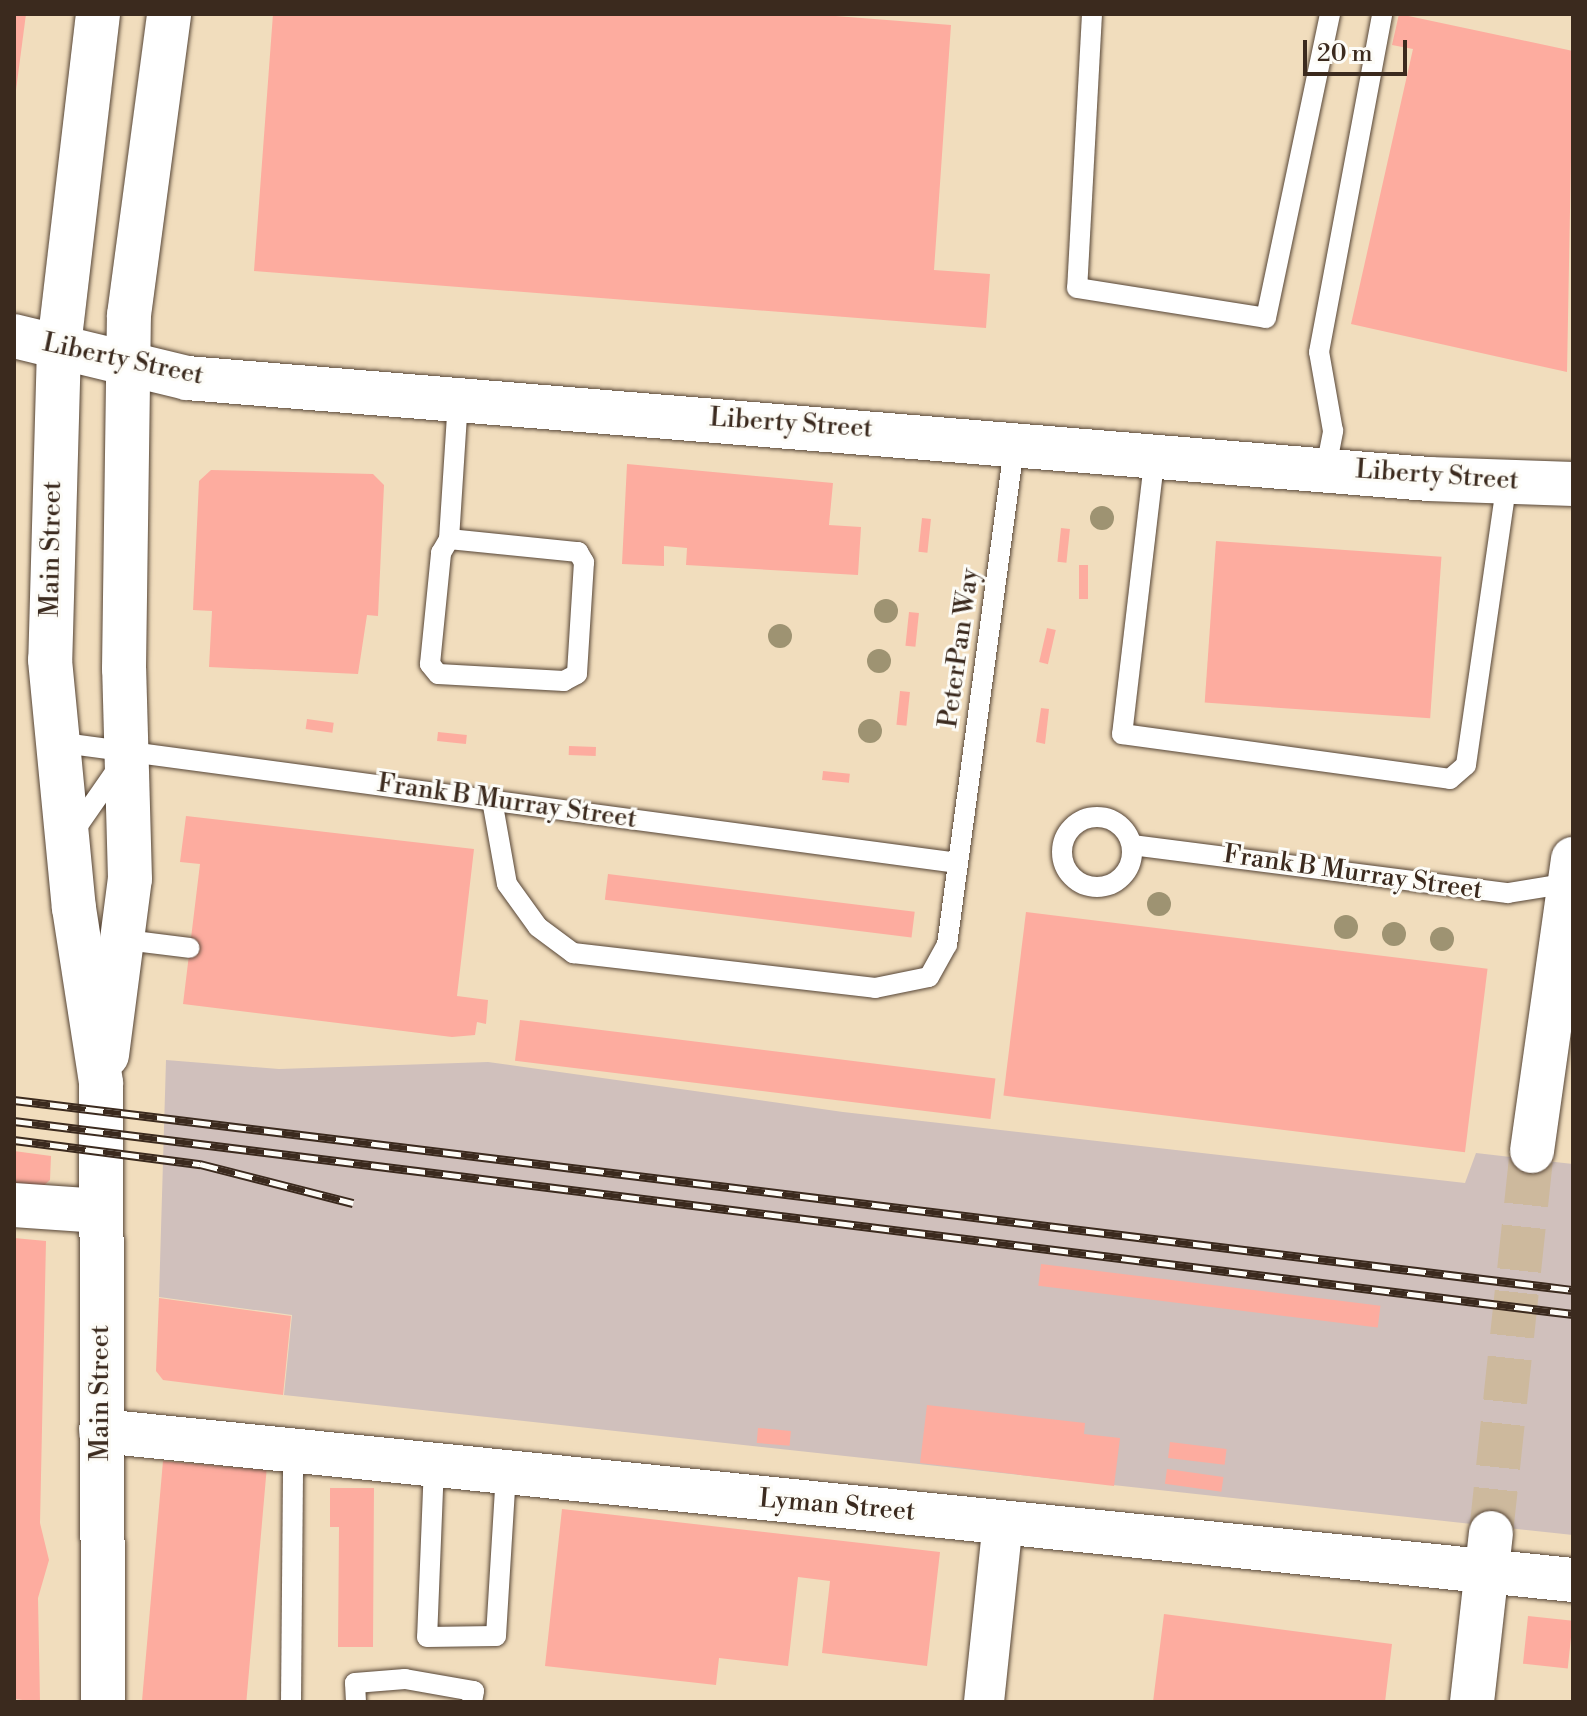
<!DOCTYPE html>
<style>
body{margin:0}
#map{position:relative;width:1587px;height:1716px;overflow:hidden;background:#f1ddbd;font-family:"Libre Bodoni",serif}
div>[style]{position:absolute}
.industrial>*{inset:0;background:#d0c0bc}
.building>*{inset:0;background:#fdac9f;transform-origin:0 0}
.primary-tunnel>*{height:44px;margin-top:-22px;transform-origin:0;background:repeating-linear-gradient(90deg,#cdb99d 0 44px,transparent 0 66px)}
.roads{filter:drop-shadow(0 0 2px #564536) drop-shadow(0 0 2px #564536)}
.service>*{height:20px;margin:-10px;padding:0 10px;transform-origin:10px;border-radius:10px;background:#fff}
.service>.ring{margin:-10px;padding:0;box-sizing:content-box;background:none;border:20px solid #fff;border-radius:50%}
.minor>*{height:40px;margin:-20px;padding:0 20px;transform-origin:20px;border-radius:20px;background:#fff}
.secondary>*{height:44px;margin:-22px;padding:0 22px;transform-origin:22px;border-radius:22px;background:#fff}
.primary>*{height:44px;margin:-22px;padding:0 22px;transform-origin:22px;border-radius:22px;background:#fff}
.rail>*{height:9px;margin-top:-4.5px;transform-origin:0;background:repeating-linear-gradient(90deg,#fdfcf7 0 18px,#3b2a1e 0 36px);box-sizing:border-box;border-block:2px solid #3b2a1e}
.trees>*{width:24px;height:24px;margin:-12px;border-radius:50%;background:#9e9372}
span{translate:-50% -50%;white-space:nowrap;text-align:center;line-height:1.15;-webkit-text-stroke:6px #fdfcf7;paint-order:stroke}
.street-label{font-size:26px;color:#3b2a1e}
.frame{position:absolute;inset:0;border:16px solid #3b2a1e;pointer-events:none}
.scale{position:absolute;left:1303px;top:40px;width:104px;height:36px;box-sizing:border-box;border:4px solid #3b2a1e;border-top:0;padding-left:10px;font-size:24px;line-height:28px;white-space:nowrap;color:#3b2a1e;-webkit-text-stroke:6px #fdfcf7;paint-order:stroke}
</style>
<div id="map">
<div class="industrial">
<div style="clip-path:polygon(166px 1060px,279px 1069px,488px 1062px,843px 1112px,1465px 1183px,1476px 1153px,1573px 1164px,1573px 1535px,284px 1395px,292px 1315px,159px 1297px)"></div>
</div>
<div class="building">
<div style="clip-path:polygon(14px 14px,26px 14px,16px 90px,14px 90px)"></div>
<div style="clip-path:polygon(273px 14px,810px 14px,951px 25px,934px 270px,990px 274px,986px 328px,254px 271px)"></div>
<div style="clip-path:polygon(1399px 14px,1573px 51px,1567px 372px,1351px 324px,1413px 49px,1392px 45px)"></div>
<div style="clip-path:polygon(627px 464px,833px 483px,829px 525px,861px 527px,858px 575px,686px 565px,687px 548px,664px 546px,664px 566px,622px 564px)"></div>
<div style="clip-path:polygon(211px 470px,373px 474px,384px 485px,378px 616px,367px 615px,358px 674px,209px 667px,212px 611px,193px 610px,199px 481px)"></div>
<div style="left:922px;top:518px;width:9px;height:34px;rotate:6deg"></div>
<div style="left:1061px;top:528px;width:9px;height:34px;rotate:6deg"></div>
<div style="left:1216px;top:541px;width:226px;height:162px;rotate:4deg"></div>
<div style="left:1079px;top:565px;width:9px;height:34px"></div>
<div style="left:909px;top:612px;width:10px;height:34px;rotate:6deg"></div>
<div style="left:1047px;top:628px;width:9px;height:35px;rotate:13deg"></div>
<div style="left:900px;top:691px;width:10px;height:34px;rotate:6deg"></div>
<div style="clip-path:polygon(1041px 708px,1049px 709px,1045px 744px,1036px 742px)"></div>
<div style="left:307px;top:719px;width:27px;height:10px;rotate:8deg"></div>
<div style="left:438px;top:732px;width:29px;height:9px;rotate:6deg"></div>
<div style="left:569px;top:746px;width:27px;height:9px;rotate:2deg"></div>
<div style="left:823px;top:771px;width:27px;height:9px;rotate:6deg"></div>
<div style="clip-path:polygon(186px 816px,474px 849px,457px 996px,488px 1000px,486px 1024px,477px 1022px,475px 1035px,452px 1037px,183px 1004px,200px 864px,180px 862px)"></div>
<div style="left:608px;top:874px;width:309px;height:26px;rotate:7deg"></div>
<div style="left:1026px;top:912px;width:465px;height:185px;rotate:7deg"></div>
<div style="left:520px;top:1020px;width:479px;height:41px;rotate:7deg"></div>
<div style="clip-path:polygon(14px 1151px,51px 1156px,50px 1180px,42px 1187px,14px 1184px)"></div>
<div style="clip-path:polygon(14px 1238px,46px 1241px,40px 1523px,49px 1560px,38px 1598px,40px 1702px,14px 1699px)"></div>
<div style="left:1041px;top:1264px;width:342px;height:22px;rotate:7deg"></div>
<div style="clip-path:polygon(159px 1298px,291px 1316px,283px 1395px,163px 1380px,156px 1371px)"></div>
<div style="clip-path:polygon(927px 1405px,1085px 1423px,1084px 1434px,1120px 1438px,1114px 1486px,920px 1463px)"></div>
<div style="left:758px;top:1428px;width:33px;height:15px;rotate:5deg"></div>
<div style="left:1170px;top:1442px;width:57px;height:16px;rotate:7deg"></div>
<div style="left:163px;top:1461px;width:104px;height:241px;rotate:5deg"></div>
<div style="left:1167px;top:1469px;width:57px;height:15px;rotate:8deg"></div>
<div style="clip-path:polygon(330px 1488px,374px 1488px,373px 1647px,338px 1647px,339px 1527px,330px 1527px)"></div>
<div style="clip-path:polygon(562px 1509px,940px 1552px,927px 1666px,822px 1653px,830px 1581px,798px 1577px,788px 1666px,719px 1658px,716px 1685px,545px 1666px)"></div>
<div style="clip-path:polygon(1164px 1614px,1392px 1644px,1385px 1702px,1153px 1702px)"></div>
<div style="left:1528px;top:1616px;width:45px;height:48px;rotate:6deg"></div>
</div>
<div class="primary-tunnel">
<div style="left:1491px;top:1533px;width:384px;rotate:-83.9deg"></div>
</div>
<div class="roads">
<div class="service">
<div style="left:1092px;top:14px;width:274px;rotate:93.1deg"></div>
<div style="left:1077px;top:288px;width:191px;rotate:9deg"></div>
<div style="left:1266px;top:318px;width:311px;rotate:-78.1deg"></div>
<div style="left:1155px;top:454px;width:282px;rotate:96.7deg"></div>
<div style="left:1122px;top:734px;width:331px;rotate:7.8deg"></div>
<div style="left:1450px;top:779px;width:21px;rotate:-41deg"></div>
<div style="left:1466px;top:765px;width:287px;rotate:-81.8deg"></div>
<div style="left:1326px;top:468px;width:38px;rotate:-79deg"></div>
<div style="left:1333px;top:431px;width:80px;rotate:-100deg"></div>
<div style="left:1319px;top:352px;width:344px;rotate:-79.4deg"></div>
<div style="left:449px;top:539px;width:130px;rotate:5.8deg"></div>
<div style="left:578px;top:552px;width:12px;rotate:59deg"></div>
<div style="left:584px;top:562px;width:112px;rotate:93.6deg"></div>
<div style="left:577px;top:674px;width:15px;rotate:152deg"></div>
<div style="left:564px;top:681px;width:126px;rotate:-176.8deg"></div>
<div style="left:438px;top:674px;width:13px;rotate:-129deg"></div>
<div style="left:430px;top:664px;width:112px;rotate:-84.3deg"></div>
<div style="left:441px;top:553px;width:16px;rotate:-60deg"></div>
<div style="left:449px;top:539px;width:139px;rotate:-86.3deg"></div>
<div style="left:56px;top:742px;width:910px;rotate:7.64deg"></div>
<div style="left:492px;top:800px;width:85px;rotate:79.9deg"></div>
<div style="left:507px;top:884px;width:53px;rotate:54.2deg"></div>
<div style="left:538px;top:927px;width:44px;rotate:36.6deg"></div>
<div style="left:573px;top:953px;width:304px;rotate:6.6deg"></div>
<div style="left:875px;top:988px;width:55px;rotate:-11.5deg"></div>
<div style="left:929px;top:977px;width:37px;rotate:-61deg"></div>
<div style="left:947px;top:945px;width:510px;rotate:-82.33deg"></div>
<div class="ring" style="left:1062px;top:817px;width:50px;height:50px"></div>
<div style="left:72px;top:834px;width:84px;rotate:-55.2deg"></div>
<div style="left:1132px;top:845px;width:379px;rotate:7.3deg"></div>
<div style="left:1508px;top:893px;width:62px;rotate:-9.3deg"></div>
<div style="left:126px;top:940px;width:64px;rotate:7.1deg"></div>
<div style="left:434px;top:1465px;width:172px;rotate:92.3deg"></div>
<div style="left:427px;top:1637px;width:69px;rotate:-0.8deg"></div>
<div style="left:496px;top:1636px;width:163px;rotate:-86.5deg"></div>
<div style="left:291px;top:1702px;width:252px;rotate:-89.5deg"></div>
<div style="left:356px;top:1702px;width:19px;rotate:-93deg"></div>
<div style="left:355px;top:1683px;width:50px;rotate:-4.6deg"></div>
<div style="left:405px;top:1679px;width:70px;rotate:9.9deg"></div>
<div style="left:474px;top:1691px;width:11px;rotate:100deg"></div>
</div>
<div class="minor">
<div style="left:984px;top:1702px;width:182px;rotate:-84deg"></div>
</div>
<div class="secondary">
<div style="left:14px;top:336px;width:178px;rotate:13.6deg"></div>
<div style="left:187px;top:378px;width:1246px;rotate:4.65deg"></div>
<div style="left:1429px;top:479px;width:144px;rotate:2deg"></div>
<div style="left:14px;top:1205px;width:86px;rotate:4deg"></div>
<div style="left:101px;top:1431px;width:1480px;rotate:5.78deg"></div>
</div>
<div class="primary">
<div style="left:98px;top:14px;width:335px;rotate:96.7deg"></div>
<div style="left:59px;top:347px;width:313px;rotate:91.6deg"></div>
<div style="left:50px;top:660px;width:249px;rotate:84.5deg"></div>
<div style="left:74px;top:908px;width:177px;rotate:81.2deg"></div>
<div style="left:101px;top:1083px;width:619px;rotate:89.81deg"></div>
<div style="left:107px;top:1055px;width:177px;rotate:-82.6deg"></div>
<div style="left:130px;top:879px;width:210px;rotate:-91.6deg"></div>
<div style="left:124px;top:669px;width:354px;rotate:-89.2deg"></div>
<div style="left:129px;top:315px;width:304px;rotate:-82.4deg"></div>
<div style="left:1532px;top:1151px;width:295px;rotate:-82deg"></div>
<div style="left:1472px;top:1702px;width:170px;rotate:-83.6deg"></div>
</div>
</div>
<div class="rail">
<div style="left:14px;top:1100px;width:1571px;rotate:6.95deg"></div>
<div style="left:14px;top:1121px;width:1571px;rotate:7.06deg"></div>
<div style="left:14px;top:1140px;width:188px;rotate:7.4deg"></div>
<div style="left:200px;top:1164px;width:158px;rotate:14.3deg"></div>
</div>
<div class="trees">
<div style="left:1102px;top:518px"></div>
<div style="left:886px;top:611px"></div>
<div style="left:780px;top:636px"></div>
<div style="left:879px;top:661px"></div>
<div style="left:870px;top:731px"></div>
<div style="left:1159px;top:904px"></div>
<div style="left:1346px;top:927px"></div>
<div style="left:1394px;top:934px"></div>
<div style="left:1442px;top:939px"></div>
</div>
<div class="street-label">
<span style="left:123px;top:360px;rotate:12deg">Liberty Street</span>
<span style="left:791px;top:424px;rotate:4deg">Liberty Street</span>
<span style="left:1437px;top:476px;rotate:4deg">Liberty Street</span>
<span style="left:52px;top:549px;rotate:-89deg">Main Street</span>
<span style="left:960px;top:648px;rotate:-82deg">PeterPan Way</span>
<span style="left:507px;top:802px;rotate:8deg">Frank B Murray Street</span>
<span style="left:1353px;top:873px;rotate:8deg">Frank B Murray Street</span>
<span style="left:101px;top:1393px;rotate:-90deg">Main Street</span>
<span style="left:837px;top:1506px;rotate:5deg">Lyman Street</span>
</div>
<div class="frame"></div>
<div class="scale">20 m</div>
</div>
